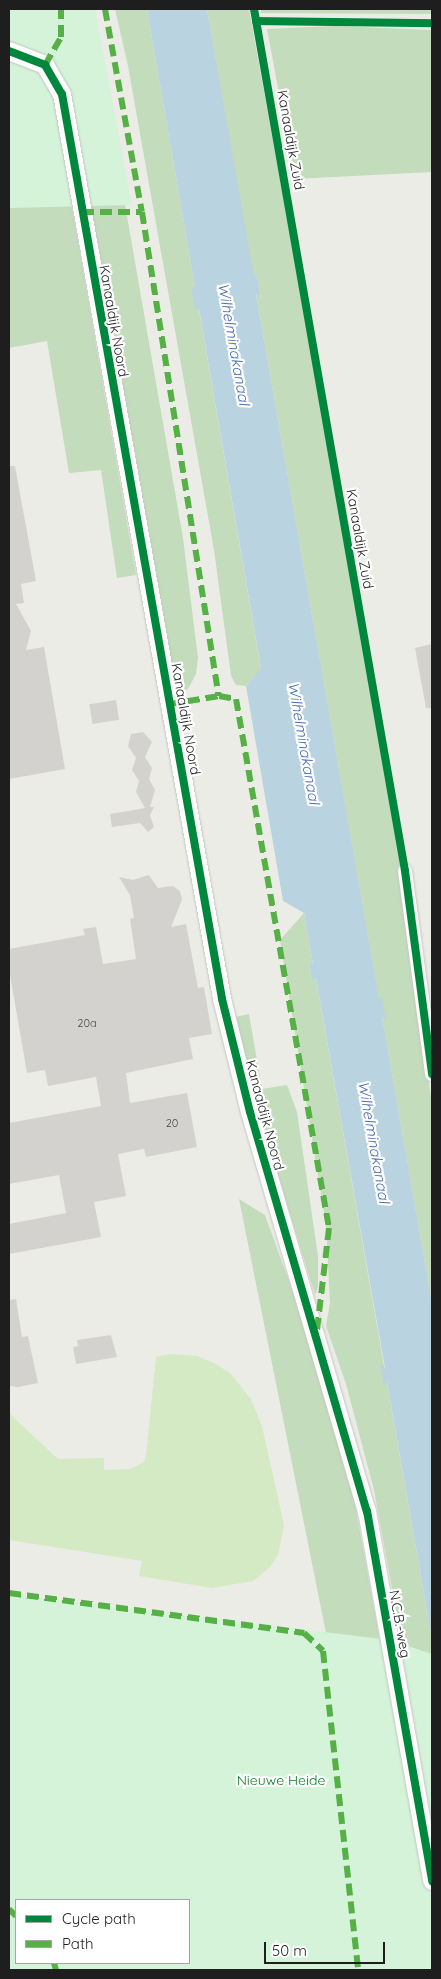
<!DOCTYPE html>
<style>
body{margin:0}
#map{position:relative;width:441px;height:1979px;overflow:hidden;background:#ecece7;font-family:Quicksand,sans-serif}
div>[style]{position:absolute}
.grass>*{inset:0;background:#d4eac5}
.forest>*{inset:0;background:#c3dcbc}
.park>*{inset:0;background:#d4f3d9}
.water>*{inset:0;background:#bad3e0}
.building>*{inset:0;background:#d3d2ce;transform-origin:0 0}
.roads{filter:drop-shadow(0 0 1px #c5c5c3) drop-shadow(0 0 1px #c5c5c3)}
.minor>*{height:14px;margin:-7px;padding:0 7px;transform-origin:7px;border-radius:7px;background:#fcfcfb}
.tertiary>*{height:18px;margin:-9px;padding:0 9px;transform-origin:9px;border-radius:9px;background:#fcfcfb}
.quiet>*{height:6px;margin-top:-3px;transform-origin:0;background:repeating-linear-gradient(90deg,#55b145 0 12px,transparent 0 18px)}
.cycleway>*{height:8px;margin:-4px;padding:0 4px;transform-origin:4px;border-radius:4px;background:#00873e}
span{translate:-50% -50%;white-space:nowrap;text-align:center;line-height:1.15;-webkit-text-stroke:4.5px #fff;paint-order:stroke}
.number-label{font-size:11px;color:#4b4b4a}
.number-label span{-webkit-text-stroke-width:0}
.street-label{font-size:14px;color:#1e1e1e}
.park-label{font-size:14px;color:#0b7d24}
.water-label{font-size:15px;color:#4a6eae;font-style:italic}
.frame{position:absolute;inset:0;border:10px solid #1e1e1e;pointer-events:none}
.legend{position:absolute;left:15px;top:1899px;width:175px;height:65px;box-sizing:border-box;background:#fff;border:1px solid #a5a5a5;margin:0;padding:6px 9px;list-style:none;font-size:15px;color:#1e1e1e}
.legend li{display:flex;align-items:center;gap:10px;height:25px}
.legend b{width:25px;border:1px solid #a5a5a5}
.scale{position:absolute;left:264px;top:1942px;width:121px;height:22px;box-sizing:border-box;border:2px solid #1e1e1e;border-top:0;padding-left:6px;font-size:15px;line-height:18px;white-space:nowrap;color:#1e1e1e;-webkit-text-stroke:4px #fff;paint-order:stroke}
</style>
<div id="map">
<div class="grass">
<div style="clip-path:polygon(171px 1354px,197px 1356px,216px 1364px,230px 1373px,251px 1399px,262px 1426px,284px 1525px,278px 1555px,269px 1568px,253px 1581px,212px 1588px,139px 1576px,142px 1561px,9px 1540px,9px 1413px,58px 1459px,104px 1458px,104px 1470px,130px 1469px,144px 1462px,146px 1455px,156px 1357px)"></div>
</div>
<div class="forest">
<div style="clip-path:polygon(91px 9px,183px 538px,198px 658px,196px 674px,188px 689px,181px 691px,173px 687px,63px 68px)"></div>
<div style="clip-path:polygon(115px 9px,147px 9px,261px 669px,246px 686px,236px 685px,231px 676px,214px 550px,128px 66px)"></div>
<div style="clip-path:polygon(207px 9px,249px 9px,388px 775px,432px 1105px,432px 1303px,256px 294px,261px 298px,256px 272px,253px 276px)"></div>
<div style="clip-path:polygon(261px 9px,432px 9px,432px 14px,261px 13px)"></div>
<div style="clip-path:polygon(335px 26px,432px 30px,432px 172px,295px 179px,267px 29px)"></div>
<div style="clip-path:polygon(9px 60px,52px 93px,136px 575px,117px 578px,101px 470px,69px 473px,47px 341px,9px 348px)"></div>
<div style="clip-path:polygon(304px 913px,313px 965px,309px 960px,312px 982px,316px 978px,432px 1639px,432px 1805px,374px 1490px,346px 1384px,326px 1326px,330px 1303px,326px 1225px,280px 940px)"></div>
<div style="clip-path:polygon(249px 1014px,262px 1089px,287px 1085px,297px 1112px,318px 1256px,318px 1287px,315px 1295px,254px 1096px,235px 1017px)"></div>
<div style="clip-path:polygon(239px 1199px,265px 1215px,317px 1359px,346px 1455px,432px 1928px,432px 1970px,341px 1708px)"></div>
</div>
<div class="park">
<div style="clip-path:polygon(9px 9px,95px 9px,132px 205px,9px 208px)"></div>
<div style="clip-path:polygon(evenodd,9px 1594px,390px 1640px,432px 1654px,432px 1970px,9px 1970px,9px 1594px,16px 1900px,189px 1900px,189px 1963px,16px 1963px,16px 1900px)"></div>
</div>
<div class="water">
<div style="clip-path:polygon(147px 9px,207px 9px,254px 276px,256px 271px,261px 298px,256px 294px,379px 998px,382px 998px,386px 1021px,382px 1016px,432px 1303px,432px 1639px,387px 1382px,384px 1386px,380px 1364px,385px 1368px,316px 978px,312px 982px,309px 960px,313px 965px,304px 913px,283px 901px,246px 686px,261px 668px,199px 309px,195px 309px,191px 287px,195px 287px)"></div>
</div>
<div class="building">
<div style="clip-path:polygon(9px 466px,15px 466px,36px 581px,21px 584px,24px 603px,16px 604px,31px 631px,26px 650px,44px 647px,65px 769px,9px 779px)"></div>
<div style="clip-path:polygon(432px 644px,432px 708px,426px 708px,415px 648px)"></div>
<div style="left:116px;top:700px;width:20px;height:27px;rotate:81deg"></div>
<div style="clip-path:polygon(143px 732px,152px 742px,145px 757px,152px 768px,149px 779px,155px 790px,150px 807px,154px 807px,150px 815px,154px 827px,148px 832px,140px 823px,112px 827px,110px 814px,145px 808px,136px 792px,139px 781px,132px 770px,136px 758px,128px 746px,131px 734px)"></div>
<div style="clip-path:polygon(149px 875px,158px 888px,173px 886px,180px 891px,182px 900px,171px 927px,186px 924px,198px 988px,204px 987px,212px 1034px,189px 1038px,193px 1059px,126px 1073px,130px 1103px,187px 1093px,197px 1147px,146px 1157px,144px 1149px,118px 1154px,126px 1196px,94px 1202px,101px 1237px,9px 1254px,9px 1224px,66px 1213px,59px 1175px,9px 1184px,9px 1123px,101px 1106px,96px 1077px,48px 1086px,45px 1070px,27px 1073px,9px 969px,9px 949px,85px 935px,83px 929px,96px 927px,103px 964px,136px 959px,130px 919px,134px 918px,130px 895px,119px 877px,133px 880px)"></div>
<div style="clip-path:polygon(16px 1299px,22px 1337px,28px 1336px,38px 1383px,18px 1387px,9px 1386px,9px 1300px)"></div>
<div style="clip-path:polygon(111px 1335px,117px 1357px,76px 1364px,73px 1347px,78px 1346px,77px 1340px)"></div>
</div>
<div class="roads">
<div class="minor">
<div style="left:405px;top:871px;width:205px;rotate:82.4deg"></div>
</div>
<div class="tertiary">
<div style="left:9px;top:51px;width:39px;rotate:21deg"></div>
<div style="left:45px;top:65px;width:34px;rotate:60deg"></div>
<div style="left:62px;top:94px;width:919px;rotate:79.97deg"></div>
<div style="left:222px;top:999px;width:116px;rotate:76.1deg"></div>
<div style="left:250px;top:1112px;width:416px;rotate:73.7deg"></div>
<div style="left:367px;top:1511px;width:376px;rotate:80deg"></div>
</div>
</div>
<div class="quiet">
<div style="left:105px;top:9px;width:206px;rotate:79.7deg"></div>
<div style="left:142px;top:212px;width:490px;rotate:81deg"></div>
<div style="left:219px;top:696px;width:17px;rotate:10deg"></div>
<div style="left:236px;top:699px;width:537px;rotate:80.03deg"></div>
<div style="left:329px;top:1228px;width:103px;rotate:96.7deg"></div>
<div style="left:45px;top:65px;width:32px;rotate:-60deg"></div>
<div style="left:61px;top:37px;width:28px;rotate:-90deg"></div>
<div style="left:82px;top:212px;width:60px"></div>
<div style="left:170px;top:704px;width:50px;rotate:-9.3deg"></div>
<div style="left:9px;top:1593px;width:298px;rotate:7.7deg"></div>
<div style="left:304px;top:1633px;width:26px;rotate:43deg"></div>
<div style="left:323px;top:1651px;width:321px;rotate:83.7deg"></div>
<div style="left:9px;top:1909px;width:10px;rotate:45deg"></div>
<div style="left:54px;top:1963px;width:7px;rotate:74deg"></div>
</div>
<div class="cycleway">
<div style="left:254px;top:9px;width:875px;rotate:80.06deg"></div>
<div style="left:405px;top:871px;width:205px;rotate:82.4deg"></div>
<div style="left:256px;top:21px;width:176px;rotate:0.7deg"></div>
<div style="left:9px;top:51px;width:39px;rotate:21deg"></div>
<div style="left:45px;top:65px;width:34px;rotate:60deg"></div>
<div style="left:62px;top:94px;width:919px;rotate:79.97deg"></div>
<div style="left:222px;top:999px;width:116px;rotate:76.1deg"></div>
<div style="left:250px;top:1112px;width:416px;rotate:73.7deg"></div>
<div style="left:367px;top:1511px;width:376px;rotate:80deg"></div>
</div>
<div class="number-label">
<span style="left:87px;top:1023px">20a</span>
<span style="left:172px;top:1123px">20</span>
</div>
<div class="street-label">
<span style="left:291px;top:140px;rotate:80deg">Kanaaldijk Zuid</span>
<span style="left:114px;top:321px;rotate:80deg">Kanaaldijk Noord</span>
<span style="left:360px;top:539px;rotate:80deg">Kanaaldijk Zuid</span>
<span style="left:186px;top:719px;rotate:80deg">Kanaaldijk Noord</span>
<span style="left:265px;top:1115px;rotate:75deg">Kanaaldijk Noord</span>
<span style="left:400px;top:1624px;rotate:80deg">N.C.B.-weg</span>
</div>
<div class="park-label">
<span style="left:281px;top:1780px">Nieuwe Heide</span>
</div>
<div class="water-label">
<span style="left:234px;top:344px;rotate:80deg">Wilhelminakanaal</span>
<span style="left:304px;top:743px;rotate:80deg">Wilhelminakanaal</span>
<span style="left:374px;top:1142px;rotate:80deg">Wilhelminakanaal</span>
</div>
<div class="frame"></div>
<ul class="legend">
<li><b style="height:6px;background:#00873e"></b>Cycle path</li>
<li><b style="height:6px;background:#55b145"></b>Path</li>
</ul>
<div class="scale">50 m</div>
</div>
